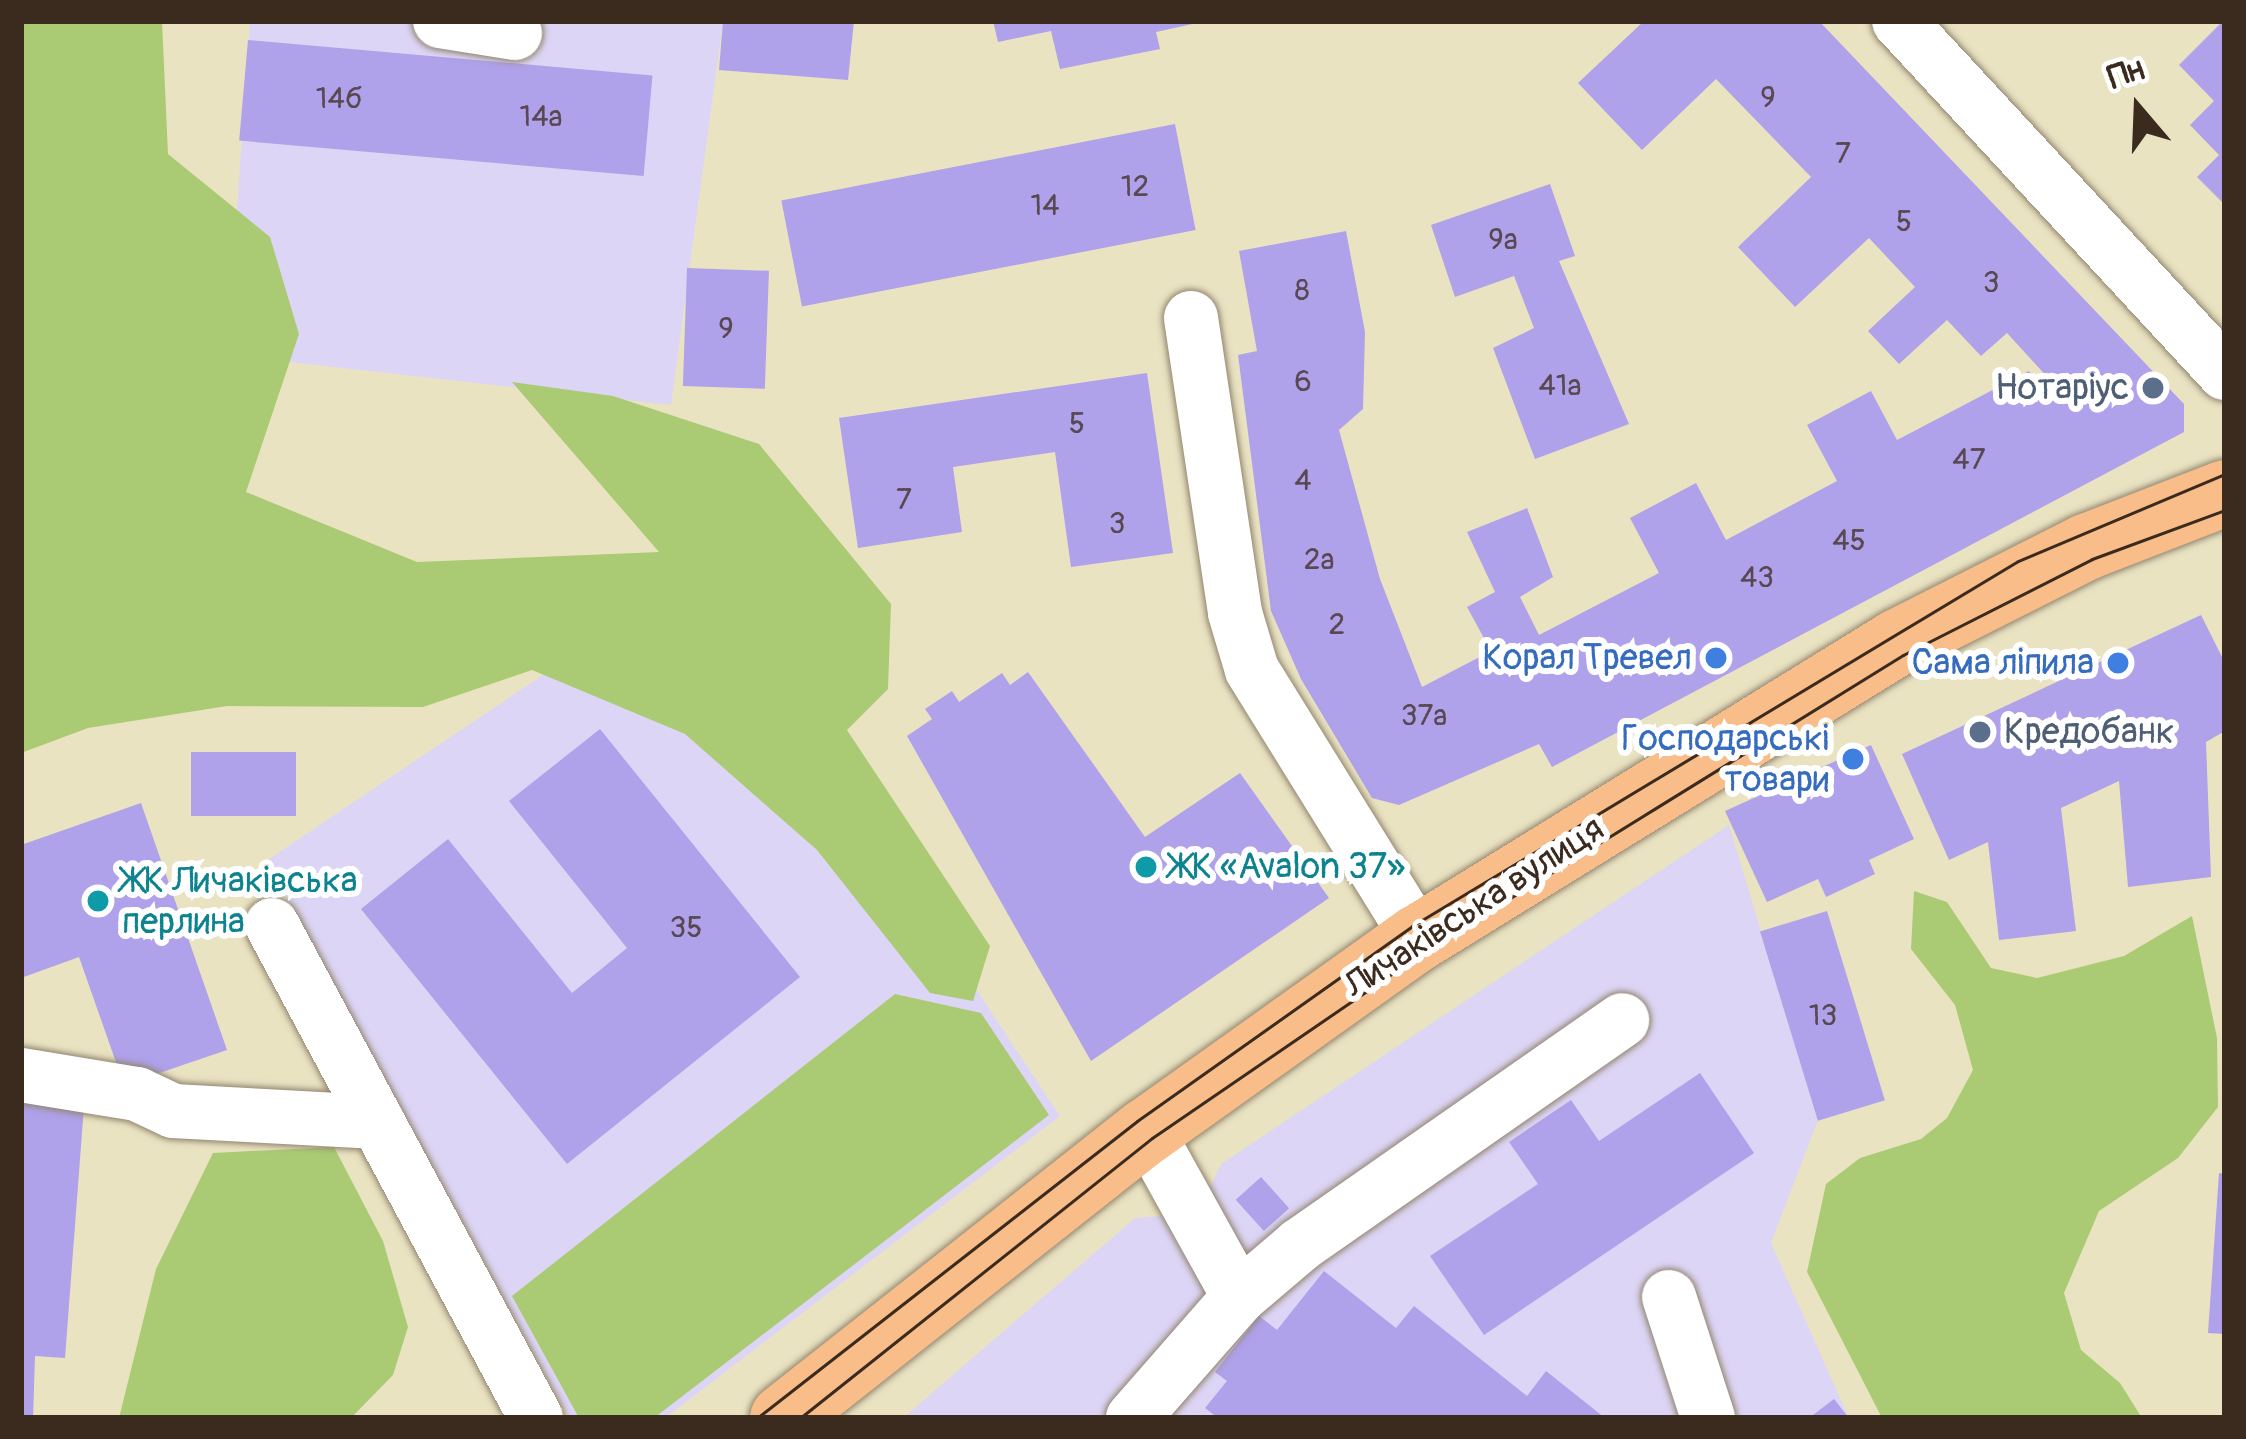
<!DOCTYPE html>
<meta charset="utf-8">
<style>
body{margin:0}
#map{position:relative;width:2246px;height:1439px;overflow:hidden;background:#eae3c2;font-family:Pangolin,sans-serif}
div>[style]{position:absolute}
.built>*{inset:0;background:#ddd5f6}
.green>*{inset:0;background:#aacb74}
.building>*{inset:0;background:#afa1ea;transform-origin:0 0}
.roads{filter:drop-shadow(0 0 3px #928670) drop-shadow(0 0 3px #928670)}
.minor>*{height:54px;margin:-27px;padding:0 27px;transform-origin:27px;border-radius:27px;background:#fff}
.major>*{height:66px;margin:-33px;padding:0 33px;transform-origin:33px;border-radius:33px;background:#f8bd89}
.tram>*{height:3px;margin:-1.5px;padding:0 1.5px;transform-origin:1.5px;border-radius:1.5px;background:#3b2a1e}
.dots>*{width:33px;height:33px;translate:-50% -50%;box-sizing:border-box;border:6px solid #fff;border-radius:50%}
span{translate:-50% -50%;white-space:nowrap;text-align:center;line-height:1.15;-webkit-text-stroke:12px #fff;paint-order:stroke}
.number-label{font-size:30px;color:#584851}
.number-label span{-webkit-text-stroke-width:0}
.service-label{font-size:36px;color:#4e5e75}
.right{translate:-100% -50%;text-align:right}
.left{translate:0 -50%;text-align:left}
.shop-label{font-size:36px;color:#366cbe}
.culture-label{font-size:36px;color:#0d838f}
.street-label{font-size:36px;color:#3b2a1e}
.frame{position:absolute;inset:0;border:24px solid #3b2a1e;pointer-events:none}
.north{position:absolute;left:2078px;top:48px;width:120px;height:120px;-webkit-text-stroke:9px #fff;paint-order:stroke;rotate:341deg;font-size:33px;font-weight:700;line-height:48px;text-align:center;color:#3b2a1e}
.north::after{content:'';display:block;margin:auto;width:42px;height:54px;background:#3b2a1e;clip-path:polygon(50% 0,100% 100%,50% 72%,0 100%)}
</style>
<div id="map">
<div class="built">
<div style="clip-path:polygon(250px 21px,723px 21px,671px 405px,227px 355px)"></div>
<div style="clip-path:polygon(699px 570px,1060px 1116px,665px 1418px,569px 1418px,266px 861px)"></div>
<div style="clip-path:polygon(1729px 825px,1818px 1120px,1771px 1243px,1849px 1418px,903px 1418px,1135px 1218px,1198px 1213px,1221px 1164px)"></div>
</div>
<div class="green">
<div style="clip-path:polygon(21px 21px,162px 21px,168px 154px,270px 237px,299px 334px,246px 492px,417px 562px,659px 552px,512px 382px,613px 396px,759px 444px,891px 604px,888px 689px,847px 730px,990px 946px,973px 1001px,930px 993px,817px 850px,685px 734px,532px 670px,423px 707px,227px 706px,88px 728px,21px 753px)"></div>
<div style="clip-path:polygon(1914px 891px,1947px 902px,1991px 968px,2037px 978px,2124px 956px,2192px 916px,2217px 1038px,2218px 1107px,2178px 1158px,2099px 1211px,2064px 1293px,2081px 1350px,2120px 1383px,2142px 1418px,1882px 1418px,1807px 1272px,1826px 1184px,1860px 1158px,1921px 1139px,1947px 1118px,1973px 1070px,1955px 1005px,1911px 949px)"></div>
<div style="clip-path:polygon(895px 994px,981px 1013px,1049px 1115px,654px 1418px,579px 1418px,512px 1296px)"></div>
<div style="clip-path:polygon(334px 1147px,383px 1241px,408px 1327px,393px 1375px,351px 1418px,119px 1418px,156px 1269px,213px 1153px)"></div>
</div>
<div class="building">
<div style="clip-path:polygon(723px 21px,854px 21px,848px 80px,719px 70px)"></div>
<div style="clip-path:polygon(993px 21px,1197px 21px,1197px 23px,1156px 32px,1160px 49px,1060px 69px,1051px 31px,998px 42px)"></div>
<div style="clip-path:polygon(1644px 21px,1819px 21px,2184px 404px,2184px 432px,1552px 767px,1539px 744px,1399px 805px,1372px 798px,1301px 679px,1271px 611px,1238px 355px,1257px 351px,1239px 251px,1346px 231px,1365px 332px,1363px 409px,1339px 430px,1380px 579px,1422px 687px,1491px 651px,1467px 607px,1495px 592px,1467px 532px,1527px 508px,1553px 577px,1520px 597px,1539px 635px,1659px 573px,1630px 518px,1696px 483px,1726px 540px,1837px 481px,1807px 425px,1871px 391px,1897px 440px,2029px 371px,2046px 403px,2060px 391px,2007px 333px,1981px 356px,1947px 320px,1899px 364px,1868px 331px,1915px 287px,1869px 238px,1795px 307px,1738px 247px,1811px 177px,1716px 79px,1642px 150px,1578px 83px)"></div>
<div style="clip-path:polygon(2222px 22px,2225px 25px,2225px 205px,2197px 177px,2219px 155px,2190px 125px,2214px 101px,2179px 65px)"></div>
<div style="left:248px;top:40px;width:406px;height:101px;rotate:5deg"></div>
<div style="left:1175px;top:124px;width:108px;height:401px;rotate:79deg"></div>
<div style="clip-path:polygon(1550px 184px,1575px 256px,1559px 261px,1629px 424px,1535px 459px,1493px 348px,1534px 328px,1514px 276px,1455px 297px,1431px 225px)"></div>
<div style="left:687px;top:268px;width:82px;height:118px;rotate:2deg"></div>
<div style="clip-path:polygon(1147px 373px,1173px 553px,1071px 567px,1055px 452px,953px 467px,962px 532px,858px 548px,839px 418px)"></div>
<div style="clip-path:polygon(2201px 615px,2225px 663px,2225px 731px,2206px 742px,2211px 877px,2128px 887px,2119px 781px,2061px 808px,2076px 931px,1999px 940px,1988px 842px,1949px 860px,1902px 754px)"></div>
<div style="clip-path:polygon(1028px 672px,1145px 837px,1240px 773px,1329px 898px,1091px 1061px,907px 736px,932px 719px,925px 709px,952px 691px,959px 702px,1002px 673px,1010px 685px)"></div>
<div style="clip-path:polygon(600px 729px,800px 977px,567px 1164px,361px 909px,448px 839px,572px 993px,627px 948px,509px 801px)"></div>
<div style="clip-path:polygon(1871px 745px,1914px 839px,1869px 860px,1875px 874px,1826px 897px,1818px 879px,1767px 902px,1725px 811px)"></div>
<div style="left:191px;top:752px;width:105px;height:64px"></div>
<div style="clip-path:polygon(141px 803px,227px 1050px,124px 1085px,79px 957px,21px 978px,21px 845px)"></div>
<div style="left:1827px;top:911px;width:198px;height:70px;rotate:73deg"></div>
<div style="clip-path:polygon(1700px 1073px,1754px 1153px,1484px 1335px,1430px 1256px,1538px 1184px,1509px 1142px,1571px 1100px,1599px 1141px)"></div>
<div style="clip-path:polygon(21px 1088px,85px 1093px,65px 1358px,35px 1356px,33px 1418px,21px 1418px)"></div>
<div style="clip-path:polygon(2219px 1173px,2225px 1174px,2225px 1334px,2208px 1333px)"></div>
<div style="left:1261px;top:1177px;width:42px;height:34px;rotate:48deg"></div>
<div style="clip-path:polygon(1324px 1271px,1396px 1328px,1414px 1306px,1527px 1396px,1546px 1371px,1605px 1418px,1218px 1418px,1205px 1408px,1227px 1381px,1215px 1372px,1259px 1316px,1277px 1330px)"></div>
<div style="clip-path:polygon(1834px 1399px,1849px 1418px,1809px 1418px)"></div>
</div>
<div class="roads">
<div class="minor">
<div style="left:440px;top:21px;width:76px;rotate:9.1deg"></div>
<div style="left:1899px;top:21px;width:480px;rotate:47.2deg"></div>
<div style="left:1191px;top:318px;width:298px;rotate:81.5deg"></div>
<div style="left:1235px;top:613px;width:59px;rotate:73.4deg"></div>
<div style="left:1252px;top:670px;width:315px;rotate:58.2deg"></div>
<div style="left:272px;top:925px;width:559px;rotate:61.83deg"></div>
<div style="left:21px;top:1075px;width:118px;rotate:9.3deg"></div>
<div style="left:137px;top:1094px;width:40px;rotate:25deg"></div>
<div style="left:173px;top:1111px;width:205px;rotate:3.1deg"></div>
<div style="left:1239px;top:1297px;width:80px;rotate:-40.4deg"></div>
<div style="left:1300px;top:1245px;width:393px;rotate:-34.9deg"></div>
<div style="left:1669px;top:1297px;width:127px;rotate:72.1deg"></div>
<div style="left:1133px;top:1418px;width:161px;rotate:-48.8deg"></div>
<div style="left:1239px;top:1297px;width:190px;rotate:-119deg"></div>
</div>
<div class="major">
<div style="left:783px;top:1418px;width:464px;rotate:-38.3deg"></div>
<div style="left:1147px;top:1131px;width:333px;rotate:-35.5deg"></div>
<div style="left:1418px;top:938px;width:564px;rotate:-31.66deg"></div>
<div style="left:1898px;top:642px;width:211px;rotate:-26.8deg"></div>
<div style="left:2086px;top:547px;width:149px;rotate:-21.2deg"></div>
</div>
</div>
<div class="tram">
<div style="left:757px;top:1418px;width:482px;rotate:-38deg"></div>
<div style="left:1137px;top:1121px;width:337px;rotate:-35.3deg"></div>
<div style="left:1412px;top:926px;width:707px;rotate:-31.06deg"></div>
<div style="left:2018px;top:561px;width:225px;rotate:-22.8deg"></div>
<div style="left:800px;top:1418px;width:450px;rotate:-38.5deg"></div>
<div style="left:1152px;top:1138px;width:338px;rotate:-34.4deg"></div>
<div style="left:1431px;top:947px;width:555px;rotate:-31.74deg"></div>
<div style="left:1903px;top:655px;width:212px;rotate:-26.9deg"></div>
<div style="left:2092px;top:559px;width:142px;rotate:-20.2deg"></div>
</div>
<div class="dots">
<div style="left:2153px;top:388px;background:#5c6f8a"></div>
<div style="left:1716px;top:658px;background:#3f7fe0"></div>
<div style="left:2118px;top:663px;background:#3f7fe0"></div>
<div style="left:1980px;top:732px;background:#5c6f8a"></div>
<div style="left:1853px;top:759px;background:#3f7fe0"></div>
<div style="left:1146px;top:867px;background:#0f9aa8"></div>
<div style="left:98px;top:901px;background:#0f9aa8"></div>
</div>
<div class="number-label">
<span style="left:1768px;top:98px">9</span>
<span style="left:339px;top:99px">14б</span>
<span style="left:541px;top:117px">14а</span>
<span style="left:1843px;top:154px">7</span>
<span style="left:1135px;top:187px">12</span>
<span style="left:1045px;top:206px">14</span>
<span style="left:1904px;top:222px">5</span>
<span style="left:1503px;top:240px">9а</span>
<span style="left:1991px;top:283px">3</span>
<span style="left:1302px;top:291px">8</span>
<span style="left:726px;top:329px">9</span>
<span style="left:1303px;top:382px">6</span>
<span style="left:1560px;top:386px">41а</span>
<span style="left:1077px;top:424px">5</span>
<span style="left:1969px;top:460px">47</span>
<span style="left:1303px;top:481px">4</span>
<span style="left:904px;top:500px">7</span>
<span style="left:1117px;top:524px">3</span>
<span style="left:1849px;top:541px">45</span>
<span style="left:1319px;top:560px">2а</span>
<span style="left:1757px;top:578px">43</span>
<span style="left:1337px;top:625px">2</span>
<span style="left:1424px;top:716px">37а</span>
<span style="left:686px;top:928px">35</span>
<span style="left:1823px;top:1016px">13</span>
</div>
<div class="service-label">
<span class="right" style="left:2129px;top:388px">Нотаріус</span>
<span class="left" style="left:2004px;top:732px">Кредобанк</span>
</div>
<div class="shop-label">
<span class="right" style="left:1692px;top:658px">Корал Тревел</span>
<span class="right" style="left:2094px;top:663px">Сама ліпила</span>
<span class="right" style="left:1829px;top:759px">Господарські<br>товари</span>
</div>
<div class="culture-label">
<span class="left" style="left:1170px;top:867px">ЖК «Avalon 37»</span>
<span class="left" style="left:122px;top:901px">ЖК Личаківська<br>перлина</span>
</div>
<div class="street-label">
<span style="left:1474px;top:907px;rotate:-33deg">Личаківська вулиця</span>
</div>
<div class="frame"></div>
<div class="north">Пн</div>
</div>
